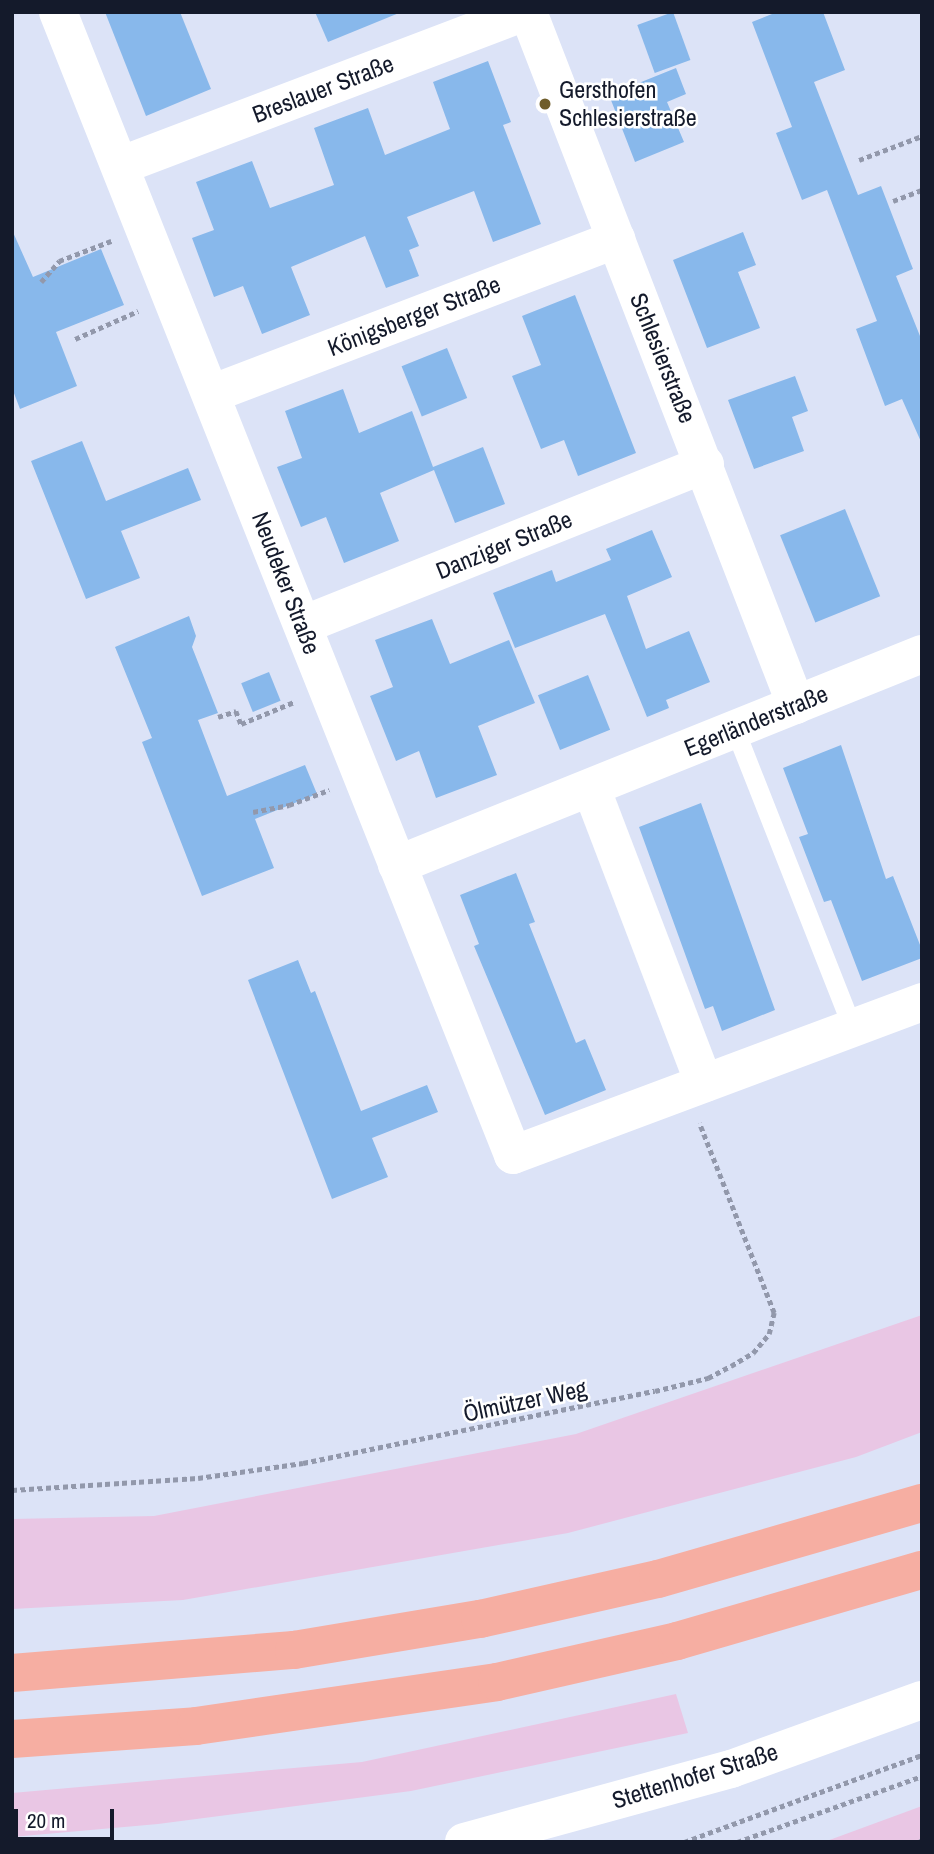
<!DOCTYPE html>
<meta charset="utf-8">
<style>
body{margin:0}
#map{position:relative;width:934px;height:1854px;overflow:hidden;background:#dce3f7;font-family:"Archivo Narrow",sans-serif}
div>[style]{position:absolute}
.green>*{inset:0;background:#e9c6e4}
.building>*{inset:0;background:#88b8eb;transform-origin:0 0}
.path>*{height:4.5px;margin-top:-2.25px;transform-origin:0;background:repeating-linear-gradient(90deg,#9298ab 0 5px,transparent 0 8.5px)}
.service>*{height:19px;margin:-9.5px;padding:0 9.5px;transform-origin:9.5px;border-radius:9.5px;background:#fff}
.minor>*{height:38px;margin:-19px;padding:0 19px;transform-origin:19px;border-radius:19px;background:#fff}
.tertiary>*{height:38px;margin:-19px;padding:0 19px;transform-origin:19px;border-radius:19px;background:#fff}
.trunk>*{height:38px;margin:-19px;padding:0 19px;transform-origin:19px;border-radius:19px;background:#f6aea2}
.dots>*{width:19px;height:19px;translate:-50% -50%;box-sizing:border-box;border:4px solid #fff;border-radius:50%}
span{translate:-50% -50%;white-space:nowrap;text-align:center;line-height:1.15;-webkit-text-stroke:5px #fff;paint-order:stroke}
.street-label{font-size:24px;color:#141a2b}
.poi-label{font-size:24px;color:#141a2b}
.left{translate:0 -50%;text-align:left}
.frame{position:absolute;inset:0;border:14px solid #141a2b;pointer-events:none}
.scale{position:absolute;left:14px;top:1809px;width:100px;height:32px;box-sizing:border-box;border:4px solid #141a2b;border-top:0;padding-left:9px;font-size:21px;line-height:24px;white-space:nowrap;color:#141a2b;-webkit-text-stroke:5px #fff;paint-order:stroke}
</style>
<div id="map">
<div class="green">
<div style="clip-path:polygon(922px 1315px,922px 1432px,856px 1457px,568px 1533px,183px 1600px,12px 1609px,12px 1519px,154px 1516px,576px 1434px)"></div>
<div style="clip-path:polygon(676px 1694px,688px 1733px,411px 1791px,158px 1824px,12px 1837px,12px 1793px,362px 1762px)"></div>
<div style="clip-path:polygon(922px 1806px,922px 1842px,824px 1842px)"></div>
</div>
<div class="building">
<div style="clip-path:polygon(105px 12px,180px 12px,211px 89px,146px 116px)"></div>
<div style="clip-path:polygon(315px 12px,399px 12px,399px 13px,328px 42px)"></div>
<div style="left:673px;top:12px;width:51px;height:38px;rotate:70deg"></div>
<div style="clip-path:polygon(777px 12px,823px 12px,845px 70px,814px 82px,858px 195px,881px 186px,913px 269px,896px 276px,922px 341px,922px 444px,902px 399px,885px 406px,856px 329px,877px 321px,827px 190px,802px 200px,776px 133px,792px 127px,752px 22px)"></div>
<div style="clip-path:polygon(488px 61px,511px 122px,503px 125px,541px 224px,493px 242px,474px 191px,407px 217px,419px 246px,409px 250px,419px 276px,386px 288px,365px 236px,291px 267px,310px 315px,262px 334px,243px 286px,214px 297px,192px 238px,214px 230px,196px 182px,252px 161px,270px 208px,334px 185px,314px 128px,368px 108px,385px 155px,450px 129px,433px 82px)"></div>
<div style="clip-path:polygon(676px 68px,686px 94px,667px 102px,684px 142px,635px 162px,609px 95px)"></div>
<div style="clip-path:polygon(12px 230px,33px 277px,101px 249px,124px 305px,56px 332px,77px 386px,20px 409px,12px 388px)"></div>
<div style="clip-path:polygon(743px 232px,756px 265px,738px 272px,760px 328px,707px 348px,673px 260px)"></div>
<div style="clip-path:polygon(575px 295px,636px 453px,578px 476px,564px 440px,541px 449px,512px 376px,541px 365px,522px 316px)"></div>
<div style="left:447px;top:348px;width:54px;height:49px;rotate:68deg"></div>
<div style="clip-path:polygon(795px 376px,808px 411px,792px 417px,804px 451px,754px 469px,728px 400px)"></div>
<div style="clip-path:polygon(343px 389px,359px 433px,412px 411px,433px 467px,483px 447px,505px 504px,455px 523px,434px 470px,380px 493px,399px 541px,344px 563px,326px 517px,301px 527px,277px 467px,302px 458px,285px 411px)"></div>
<div style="clip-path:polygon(82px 441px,106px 501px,188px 468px,201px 500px,121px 531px,140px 578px,86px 599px,31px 461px)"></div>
<div style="left:845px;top:509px;width:94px;height:70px;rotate:68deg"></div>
<div style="clip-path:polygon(652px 530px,672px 577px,627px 596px,646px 649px,689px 631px,710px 682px,666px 700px,669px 708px,647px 717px,605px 614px,515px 648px,493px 593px,552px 570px,556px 582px,611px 560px,606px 549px)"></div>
<div style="clip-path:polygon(189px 616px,196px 636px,192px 647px,218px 713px,198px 720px,227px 796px,305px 765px,317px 794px,255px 819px,274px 868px,202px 896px,142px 742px,152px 738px,115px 647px)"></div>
<div style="clip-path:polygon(432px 619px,450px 664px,509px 640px,535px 703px,478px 726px,497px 775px,436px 798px,419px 751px,396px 761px,370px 696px,393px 687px,375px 640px)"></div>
<div style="left:269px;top:672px;width:31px;height:30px;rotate:68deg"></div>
<div style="left:588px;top:675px;width:59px;height:54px;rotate:68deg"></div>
<div style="clip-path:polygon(841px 745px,886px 879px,893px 876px,922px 950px,922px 958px,862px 981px,831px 900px,824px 902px,799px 837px,808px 834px,783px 768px)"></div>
<div style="clip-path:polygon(701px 803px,775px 1010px,722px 1031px,713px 1006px,705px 1009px,639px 827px)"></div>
<div style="clip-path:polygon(516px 873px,535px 922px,529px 924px,576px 1043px,585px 1039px,606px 1090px,545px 1115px,474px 946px,479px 944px,460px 895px)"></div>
<div style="clip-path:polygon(298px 960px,311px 993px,315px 991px,361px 1111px,427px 1085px,438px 1112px,372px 1138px,388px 1177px,332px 1199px,248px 980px)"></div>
</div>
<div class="path">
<div style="left:859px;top:160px;width:67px;rotate:-20.9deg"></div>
<div style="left:893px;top:201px;width:31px;rotate:-21deg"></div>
<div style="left:41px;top:282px;width:28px;rotate:-49deg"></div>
<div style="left:59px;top:261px;width:56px;rotate:-21deg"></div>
<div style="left:75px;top:339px;width:69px;rotate:-24deg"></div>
<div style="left:218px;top:717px;width:19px;rotate:-18deg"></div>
<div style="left:236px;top:711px;width:14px;rotate:69deg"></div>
<div style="left:241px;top:724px;width:57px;rotate:-22.5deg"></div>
<div style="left:253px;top:812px;width:37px;rotate:-11deg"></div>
<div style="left:289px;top:805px;width:43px;rotate:-20.6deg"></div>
<div style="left:12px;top:1490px;width:186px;rotate:-3.7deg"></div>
<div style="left:198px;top:1478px;width:106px;rotate:-8.1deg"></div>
<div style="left:303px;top:1463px;width:359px;rotate:-11.6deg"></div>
<div style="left:655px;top:1391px;width:55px;rotate:-13.8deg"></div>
<div style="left:708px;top:1378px;width:26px;rotate:-28deg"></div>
<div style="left:731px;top:1366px;width:26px;rotate:-31deg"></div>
<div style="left:753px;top:1353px;width:25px;rotate:-50deg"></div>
<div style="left:769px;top:1334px;width:22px;rotate:-77deg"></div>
<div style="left:774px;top:1313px;width:204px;rotate:-111.5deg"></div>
<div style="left:684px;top:1842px;width:253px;rotate:-20.1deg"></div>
<div style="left:737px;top:1842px;width:196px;rotate:-19.6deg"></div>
<div style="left:919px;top:1842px;width:4px;rotate:-34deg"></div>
</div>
<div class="service">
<div style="left:735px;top:730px;width:319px;rotate:68.5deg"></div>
</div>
<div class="minor">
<div style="left:58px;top:12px;width:1230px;rotate:68.29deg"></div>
<div style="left:513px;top:1155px;width:437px;rotate:-20.5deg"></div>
<div style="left:528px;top:12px;width:743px;rotate:68.86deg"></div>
<div style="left:122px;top:165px;width:430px;rotate:-20.8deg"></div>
<div style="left:211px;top:394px;width:434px;rotate:-20.9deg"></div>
<div style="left:303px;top:625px;width:433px;rotate:-21.8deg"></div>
<div style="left:592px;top:790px;width:314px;rotate:69.1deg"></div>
<div style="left:397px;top:865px;width:566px;rotate:-21.9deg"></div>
</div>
<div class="tertiary">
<div style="left:464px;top:1842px;width:277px;rotate:-15.3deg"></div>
<div style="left:731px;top:1769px;width:203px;rotate:-19.9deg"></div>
</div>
<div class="trunk">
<div style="left:12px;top:1673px;width:283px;rotate:-4.7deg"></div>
<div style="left:294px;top:1650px;width:189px;rotate:-9.5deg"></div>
<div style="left:480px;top:1619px;width:182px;rotate:-12.7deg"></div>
<div style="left:658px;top:1579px;width:275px;rotate:-16.1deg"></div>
<div style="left:12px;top:1739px;width:184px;rotate:-4deg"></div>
<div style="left:196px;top:1726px;width:304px;rotate:-8.3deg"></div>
<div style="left:497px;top:1682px;width:185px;rotate:-12.8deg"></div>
<div style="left:677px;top:1641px;width:255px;rotate:-16.2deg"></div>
</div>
<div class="dots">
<div style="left:545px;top:104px;background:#6f5d2b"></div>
</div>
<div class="street-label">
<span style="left:323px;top:89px;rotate:-21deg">Breslauer Straße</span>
<span style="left:414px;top:316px;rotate:-21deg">Königsberger Straße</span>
<span style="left:663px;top:358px;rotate:68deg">Schlesierstraße</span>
<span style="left:504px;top:545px;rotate:-22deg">Danziger Straße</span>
<span style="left:286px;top:583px;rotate:69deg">Neudeker Straße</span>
<span style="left:756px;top:721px;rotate:-22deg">Egerländerstraße</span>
<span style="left:525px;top:1401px;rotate:-12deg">Ölmützer Weg</span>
<span style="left:695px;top:1776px;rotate:-17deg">Stettenhofer Straße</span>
</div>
<div class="poi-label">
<span class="left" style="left:559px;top:104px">Gersthofen<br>Schlesierstraße</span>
</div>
<div class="frame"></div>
<div class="scale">20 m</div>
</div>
